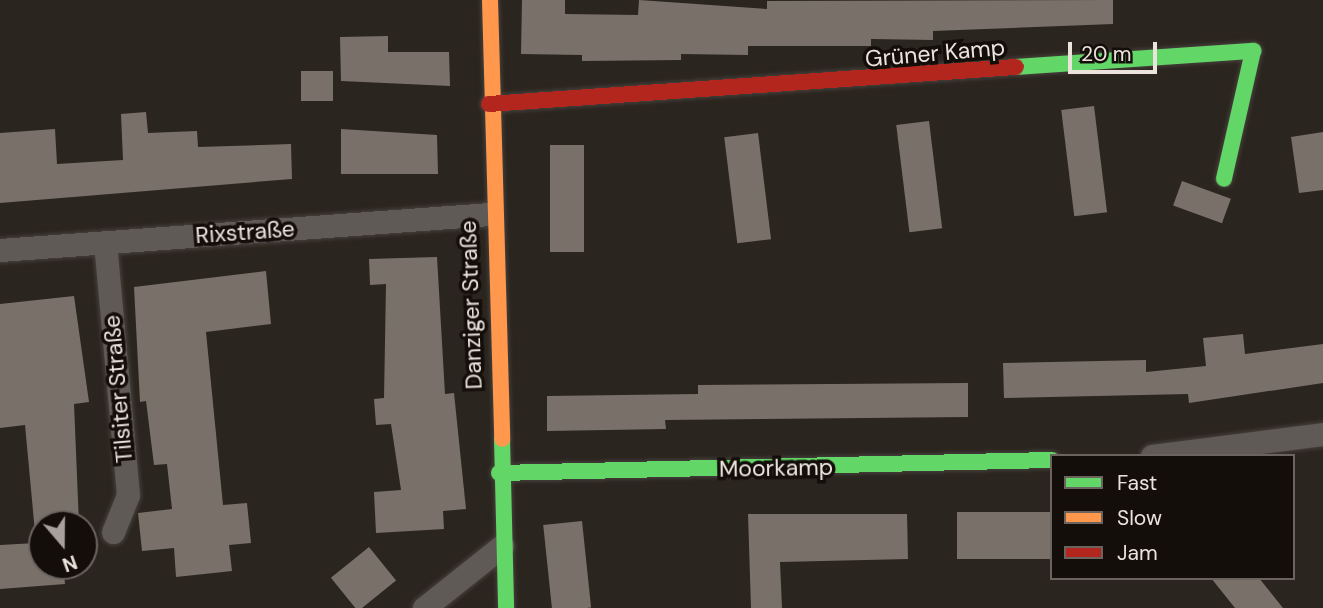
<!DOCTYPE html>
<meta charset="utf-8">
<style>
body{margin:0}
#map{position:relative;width:1323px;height:608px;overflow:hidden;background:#2b251f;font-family:"DM Sans",sans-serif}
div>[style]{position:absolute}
.building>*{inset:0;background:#79706a;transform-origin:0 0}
.roads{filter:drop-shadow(0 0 2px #46413c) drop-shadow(0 0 2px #46413c)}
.street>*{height:23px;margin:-11.5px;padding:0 11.5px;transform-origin:11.5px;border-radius:11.5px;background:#605a56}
.fast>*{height:16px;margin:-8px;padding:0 8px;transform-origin:8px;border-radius:8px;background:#63d668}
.slow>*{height:16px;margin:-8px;padding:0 8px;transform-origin:8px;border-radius:8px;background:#ff974d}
.jam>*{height:16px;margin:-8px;padding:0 8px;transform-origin:8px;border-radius:8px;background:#b3261e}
span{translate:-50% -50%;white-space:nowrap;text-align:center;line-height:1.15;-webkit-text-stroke:7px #140e0a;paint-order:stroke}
.street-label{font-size:23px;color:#ebe3dc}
.legend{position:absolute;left:1050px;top:454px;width:245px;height:126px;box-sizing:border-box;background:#140e0a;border:2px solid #6a635e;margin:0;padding:9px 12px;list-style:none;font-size:21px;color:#ebe3dc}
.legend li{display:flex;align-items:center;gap:14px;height:35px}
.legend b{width:35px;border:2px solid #6a635e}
.north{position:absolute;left:28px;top:510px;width:70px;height:70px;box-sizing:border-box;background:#140e0a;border:2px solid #6a635e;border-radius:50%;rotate:160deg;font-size:19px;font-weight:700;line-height:28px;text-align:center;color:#ebe3dc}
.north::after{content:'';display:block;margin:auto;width:24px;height:32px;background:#a8a09a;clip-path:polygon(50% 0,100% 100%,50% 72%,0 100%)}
.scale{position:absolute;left:1068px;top:42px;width:89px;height:32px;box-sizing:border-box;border:4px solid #ebe3dc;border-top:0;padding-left:9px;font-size:21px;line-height:24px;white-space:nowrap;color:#ebe3dc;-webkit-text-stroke:5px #140e0a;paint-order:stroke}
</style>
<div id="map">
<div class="building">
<div style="clip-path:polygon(522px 0,565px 0,565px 14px,638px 15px,639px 0,767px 9px,767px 1px,1113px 0,1113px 24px,933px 31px,933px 40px,871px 39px,871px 46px,748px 46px,748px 55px,681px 54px,681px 60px,582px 61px,582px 55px,521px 54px)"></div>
<div style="clip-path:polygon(388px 36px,388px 52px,449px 52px,450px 86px,341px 81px,340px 37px)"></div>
<div style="left:333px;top:71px;width:30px;height:32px;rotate:90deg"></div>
<div style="left:1094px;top:106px;width:107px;height:33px;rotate:83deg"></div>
<div style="clip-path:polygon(146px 112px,148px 133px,197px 131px,198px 147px,291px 144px,292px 179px,0 203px,0 133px,55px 129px,57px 164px,123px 160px,121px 114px)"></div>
<div style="left:929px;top:121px;width:108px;height:33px;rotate:83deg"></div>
<div style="clip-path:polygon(341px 129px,437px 135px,438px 174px,341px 174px)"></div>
<div style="clip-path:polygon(1323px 132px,1323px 190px,1299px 193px,1291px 137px)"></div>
<div style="left:758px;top:133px;width:107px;height:34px;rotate:83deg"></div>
<div style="left:550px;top:145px;width:34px;height:107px"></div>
<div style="left:1182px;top:181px;width:52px;height:26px;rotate:20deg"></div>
<div style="clip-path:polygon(437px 257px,445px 394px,454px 393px,466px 509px,443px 511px,444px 529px,376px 533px,374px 492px,401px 490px,391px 424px,376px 425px,374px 399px,384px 398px,386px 284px,370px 285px,369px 259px)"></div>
<div style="clip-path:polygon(266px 271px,271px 324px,206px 332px,223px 505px,247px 503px,251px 543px,229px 545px,232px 571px,176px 577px,174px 548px,142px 551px,138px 513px,172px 509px,167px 464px,154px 465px,146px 401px,140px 402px,134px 287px)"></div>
<div style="clip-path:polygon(74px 296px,89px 402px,74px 404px,79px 524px,42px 524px,42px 566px,63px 566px,65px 584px,0 589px,0 545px,36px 543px,25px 425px,0 428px,0 304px)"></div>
<div style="clip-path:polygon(1243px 334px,1245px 354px,1323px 344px,1323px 383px,1189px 403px,1188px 394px,1004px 398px,1003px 363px,1146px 360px,1146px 372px,1206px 366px,1203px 338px)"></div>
<div style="clip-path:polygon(968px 383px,968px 417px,665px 420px,666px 429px,547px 431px,547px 396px,698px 394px,698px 385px)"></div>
<div style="left:1052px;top:512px;width:47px;height:95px;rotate:90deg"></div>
<div style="clip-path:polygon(748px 514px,907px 514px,908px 559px,780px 562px,782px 608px,751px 608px)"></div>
<div style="left:582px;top:521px;width:87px;height:39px;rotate:84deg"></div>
<div style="left:369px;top:547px;width:43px;height:49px;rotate:51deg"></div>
<div style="clip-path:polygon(1211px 578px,1259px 578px,1283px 608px,1235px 608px)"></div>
</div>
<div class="roads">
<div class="street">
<div style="left:105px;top:242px;width:254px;rotate:84.8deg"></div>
<div style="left:128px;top:495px;width:40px;rotate:112deg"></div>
<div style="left:0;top:250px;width:492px;rotate:-4.2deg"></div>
<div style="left:1152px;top:456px;width:172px;rotate:-7.3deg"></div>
<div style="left:424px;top:608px;width:100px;rotate:-38.5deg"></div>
</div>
<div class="fast">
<div style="left:1016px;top:67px;width:238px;rotate:-3.9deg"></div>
<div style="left:1253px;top:51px;width:131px;rotate:102.8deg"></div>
<div style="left:502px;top:439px;width:169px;rotate:88.6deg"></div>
<div style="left:499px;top:473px;width:553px;rotate:-1.35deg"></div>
</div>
<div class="slow">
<div style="left:490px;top:0;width:439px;rotate:88.4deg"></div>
</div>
<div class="jam">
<div style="left:489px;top:104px;width:528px;rotate:-4.02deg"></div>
</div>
</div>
<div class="street-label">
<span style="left:935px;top:53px;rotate:-5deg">Grüner Kamp</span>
<span style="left:245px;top:232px;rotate:-4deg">Rixstraße</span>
<span style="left:471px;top:305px;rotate:-92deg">Danziger Straße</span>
<span style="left:118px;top:389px;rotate:-95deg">Tilsiter Straße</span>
<span style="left:776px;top:468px;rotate:-1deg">Moorkamp</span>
</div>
<ul class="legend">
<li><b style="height:9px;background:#63d668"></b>Fast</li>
<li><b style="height:9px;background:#ff974d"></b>Slow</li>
<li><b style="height:9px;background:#b3261e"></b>Jam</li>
</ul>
<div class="north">N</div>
<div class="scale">20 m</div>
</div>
